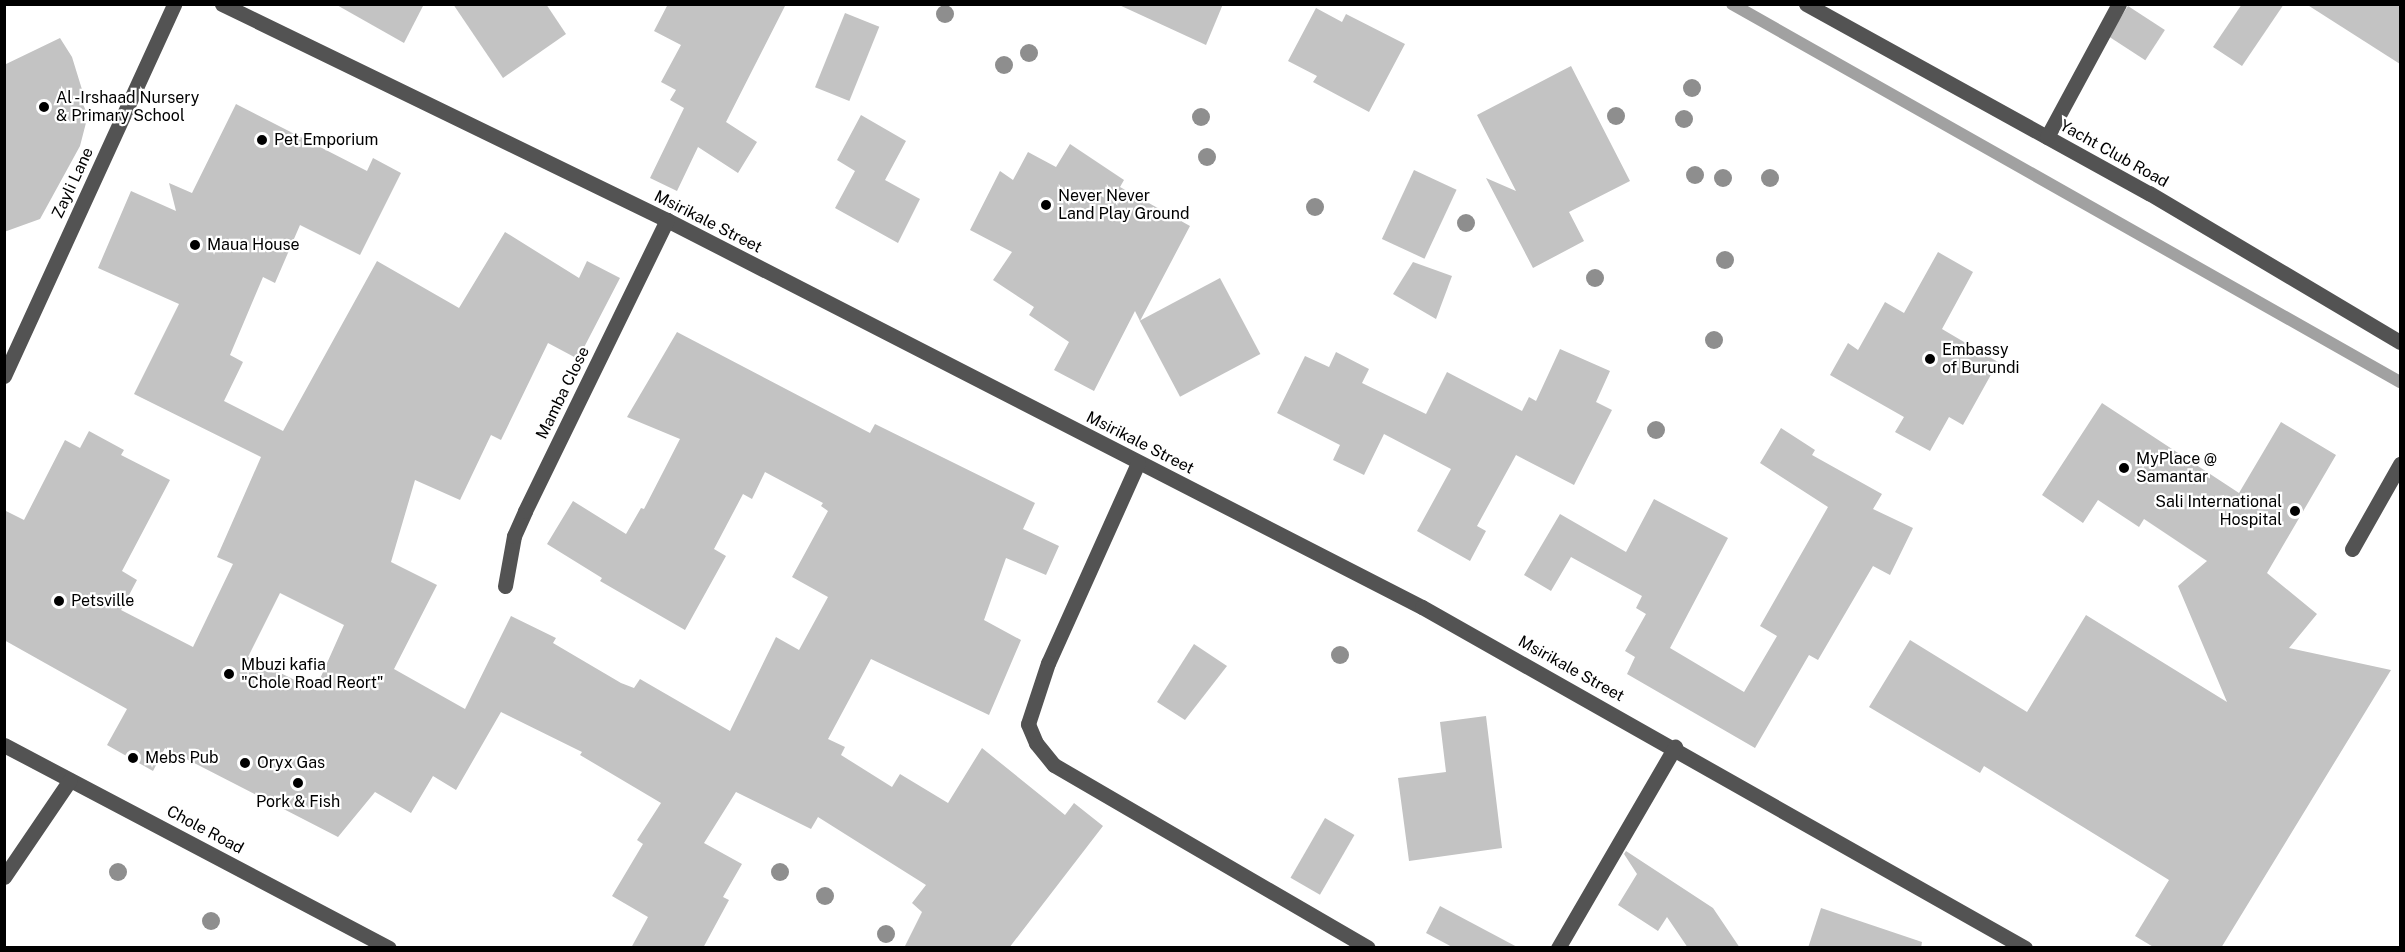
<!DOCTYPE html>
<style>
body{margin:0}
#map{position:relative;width:2405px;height:952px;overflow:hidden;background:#fff;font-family:"Public Sans",sans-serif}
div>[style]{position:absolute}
.stream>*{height:12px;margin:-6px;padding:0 6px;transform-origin:6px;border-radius:6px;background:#a1a1a1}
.building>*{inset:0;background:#c3c3c3;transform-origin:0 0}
.minor>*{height:15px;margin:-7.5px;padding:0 7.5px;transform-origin:7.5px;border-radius:7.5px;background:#535353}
.trees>*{width:18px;height:18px;margin:-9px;border-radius:50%;background:#8e8e8e}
.dots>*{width:16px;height:16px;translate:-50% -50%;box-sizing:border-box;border:3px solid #fff;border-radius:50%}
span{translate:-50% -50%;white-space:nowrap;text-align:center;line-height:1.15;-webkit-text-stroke:4.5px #fff;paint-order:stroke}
.poi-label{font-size:16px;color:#000}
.left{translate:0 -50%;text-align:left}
.right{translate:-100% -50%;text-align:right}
.street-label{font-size:16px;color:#000}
.frame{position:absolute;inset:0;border:6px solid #000;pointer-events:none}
</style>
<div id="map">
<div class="stream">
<div style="left:1732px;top:4px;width:768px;rotate:29.5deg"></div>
</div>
<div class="building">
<div style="clip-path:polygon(335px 4px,424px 4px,404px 43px)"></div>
<div style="clip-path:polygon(453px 4px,546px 4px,566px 34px,503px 78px)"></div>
<div style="clip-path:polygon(668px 4px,786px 4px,726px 122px,757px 142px,738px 173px,698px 147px,677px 191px,650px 178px,684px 108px,670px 100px,676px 90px,661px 82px,681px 45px,654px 31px)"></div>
<div style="clip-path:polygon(1117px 4px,1223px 4px,1206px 45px)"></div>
<div style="clip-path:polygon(2242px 4px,2284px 4px,2242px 66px,2213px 47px)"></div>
<div style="clip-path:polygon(2306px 4px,2400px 4px,2400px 64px)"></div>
<div style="left:2128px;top:6px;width:44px;height:36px;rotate:33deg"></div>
<div style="clip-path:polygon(1316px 8px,1342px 22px,1346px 14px,1405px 44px,1369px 112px,1313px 82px,1317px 76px,1288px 61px)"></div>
<div style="left:845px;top:13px;width:37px;height:80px;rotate:22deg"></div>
<div style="clip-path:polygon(60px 38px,72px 57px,84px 96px,80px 98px,88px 115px,80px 146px,40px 219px,4px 232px,4px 65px)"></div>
<div style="clip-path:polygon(1571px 66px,1630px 181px,1569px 212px,1584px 241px,1533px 268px,1486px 178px,1516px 191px,1477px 115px)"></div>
<div style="clip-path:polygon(evenodd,236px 104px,367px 171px,373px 158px,401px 173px,360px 255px,300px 225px,275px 283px,263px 277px,230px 355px,243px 362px,224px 401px,283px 431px,377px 261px,459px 308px,505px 232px,579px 278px,587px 261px,620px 278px,578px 359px,548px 343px,501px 440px,491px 435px,460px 500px,415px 480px,391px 562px,437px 585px,394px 669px,465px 709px,511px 616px,556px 638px,553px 643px,621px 683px,634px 688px,640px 679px,730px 731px,776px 637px,799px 650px,828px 597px,792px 577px,828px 511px,821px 506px,823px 503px,765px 472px,752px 499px,743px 494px,714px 549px,726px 556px,685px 630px,600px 581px,602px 578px,547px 544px,573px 501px,626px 534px,641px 508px,644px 509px,680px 439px,627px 417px,677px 332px,870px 433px,875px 424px,1035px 503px,1023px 529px,1059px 546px,1046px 575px,1006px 558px,984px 620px,1021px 640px,989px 715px,871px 659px,828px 739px,845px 747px,841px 755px,892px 787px,900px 774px,948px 803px,982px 748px,1065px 815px,1074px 803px,1103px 826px,1009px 948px,904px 948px,922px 912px,912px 903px,926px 885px,818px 817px,811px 829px,736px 792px,704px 843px,742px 864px,723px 897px,729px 900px,703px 948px,631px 948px,648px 917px,612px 896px,643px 844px,637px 840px,661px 803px,580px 755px,582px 752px,501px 712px,456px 790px,433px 776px,411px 813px,375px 792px,338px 837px,165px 748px,153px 771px,107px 745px,127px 709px,4px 640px,4px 510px,24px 520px,65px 440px,80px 448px,89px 431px,124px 450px,121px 455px,170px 480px,122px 571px,137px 580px,121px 610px,193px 647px,233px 564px,217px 557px,261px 457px,134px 394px,179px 304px,98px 268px,131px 191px,176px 211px,169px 183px,192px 193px,236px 104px,280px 593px,344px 625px,315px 690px,248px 657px,280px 593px)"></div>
<div style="clip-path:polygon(861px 115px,906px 141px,885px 180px,920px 199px,898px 243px,835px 208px,855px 171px,837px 160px)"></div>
<div style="clip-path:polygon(1070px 144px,1124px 180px,1120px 187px,1190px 226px,1140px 321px,1135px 311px,1094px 391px,1054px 370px,1069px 342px,1029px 315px,1034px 307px,993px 280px,1012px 252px,970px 230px,1000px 171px,1013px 180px,1028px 152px,1056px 167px)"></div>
<div style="left:1414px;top:170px;width:47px;height:76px;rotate:25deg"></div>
<div style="clip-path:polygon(1938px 252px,1973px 272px,1942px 329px,1998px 362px,1963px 425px,1949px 417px,1930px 451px,1895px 432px,1904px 417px,1830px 375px,1848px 343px,1858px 350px,1885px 302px,1904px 313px)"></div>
<div style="clip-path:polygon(1413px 262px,1452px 276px,1436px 319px,1393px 294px)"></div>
<div style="left:1220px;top:278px;width:86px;height:91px;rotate:62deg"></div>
<div style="clip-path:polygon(1560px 349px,1610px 371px,1596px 402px,1612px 410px,1574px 485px,1516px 455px,1477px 526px,1486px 531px,1470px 561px,1417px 531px,1451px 469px,1384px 434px,1364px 475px,1333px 460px,1340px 445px,1277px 413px,1305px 356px,1329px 367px,1336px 352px,1369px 369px,1362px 383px,1426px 414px,1447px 372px,1522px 411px,1529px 397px,1536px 401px)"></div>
<div style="clip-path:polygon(2102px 403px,2239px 493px,2281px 422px,2336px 455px,2267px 573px,2317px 614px,2289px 648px,2391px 670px,2221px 948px,2155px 948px,2135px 936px,2169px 880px,1984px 766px,1980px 773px,1869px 707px,1910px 640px,2027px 712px,2086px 615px,2227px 702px,2178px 586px,2207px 561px,2144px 519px,2139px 527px,2098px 500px,2083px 523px,2042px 495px)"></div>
<div style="clip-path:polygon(1781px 428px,1815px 450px,1812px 455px,1882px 494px,1873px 509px,1913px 528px,1890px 575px,1873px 566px,1818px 660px,1809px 655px,1755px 748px,1627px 674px,1635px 657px,1625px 651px,1646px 614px,1636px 608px,1642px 596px,1571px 557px,1551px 591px,1524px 575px,1560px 514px,1626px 552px,1654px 499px,1728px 538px,1670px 648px,1744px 692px,1777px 636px,1760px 626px,1828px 507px,1760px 463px)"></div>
<div style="clip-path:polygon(1194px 644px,1227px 666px,1185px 720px,1157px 702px)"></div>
<div style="clip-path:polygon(1486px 716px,1502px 848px,1409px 861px,1398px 778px,1446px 772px,1440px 722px)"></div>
<div style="left:1325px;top:818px;width:34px;height:69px;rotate:30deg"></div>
<div style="clip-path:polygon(1626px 851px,1713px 908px,1740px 948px,1688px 948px,1667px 917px,1658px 931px,1618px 905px,1637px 874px,1624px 854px)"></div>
<div style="clip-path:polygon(1440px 906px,1519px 948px,1454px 948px,1426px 933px)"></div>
<div style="clip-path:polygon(1821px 908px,1922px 942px,1921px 948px,1808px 948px)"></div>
</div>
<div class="minor">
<div style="left:222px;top:4px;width:495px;rotate:25.9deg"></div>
<div style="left:667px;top:220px;width:848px;rotate:27.14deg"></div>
<div style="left:1422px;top:607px;width:693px;rotate:29.49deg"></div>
<div style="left:1806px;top:4px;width:392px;rotate:28.9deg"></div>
<div style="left:2149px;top:193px;width:292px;rotate:30.7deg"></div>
<div style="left:2047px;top:137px;width:151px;rotate:-61.6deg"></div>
<div style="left:4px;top:376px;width:409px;rotate:-65.4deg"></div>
<div style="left:1138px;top:463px;width:219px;rotate:114.2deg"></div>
<div style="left:1048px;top:663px;width:64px;rotate:108.2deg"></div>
<div style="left:1028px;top:724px;width:21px;rotate:67deg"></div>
<div style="left:1036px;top:743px;width:28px;rotate:51deg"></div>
<div style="left:1054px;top:765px;width:363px;rotate:30.2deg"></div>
<div style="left:2352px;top:549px;width:98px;rotate:-60.5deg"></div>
<div style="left:505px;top:586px;width:51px;rotate:-79.8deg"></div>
<div style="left:514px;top:536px;width:27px;rotate:-66deg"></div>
<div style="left:525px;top:511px;width:324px;rotate:-64deg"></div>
<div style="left:4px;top:745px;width:435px;rotate:27.8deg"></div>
<div style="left:4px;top:877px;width:117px;rotate:-55.8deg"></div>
<div style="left:1558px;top:948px;width:233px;rotate:-59.8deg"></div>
</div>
<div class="trees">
<div style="left:945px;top:14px"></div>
<div style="left:1029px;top:53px"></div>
<div style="left:1004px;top:65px"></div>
<div style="left:1692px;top:88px"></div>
<div style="left:1616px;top:116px"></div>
<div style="left:1201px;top:117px"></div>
<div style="left:1684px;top:119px"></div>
<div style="left:1207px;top:157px"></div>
<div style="left:1695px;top:175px"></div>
<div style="left:1723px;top:178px"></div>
<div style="left:1770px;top:178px"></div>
<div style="left:1315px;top:207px"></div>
<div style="left:1466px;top:223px"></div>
<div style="left:1725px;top:260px"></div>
<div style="left:1595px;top:278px"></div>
<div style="left:1714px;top:340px"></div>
<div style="left:1656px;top:430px"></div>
<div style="left:1340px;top:655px"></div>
<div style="left:118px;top:872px"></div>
<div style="left:780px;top:872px"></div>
<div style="left:825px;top:896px"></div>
<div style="left:211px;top:921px"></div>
<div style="left:886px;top:934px"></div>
</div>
<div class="dots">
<div style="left:44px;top:107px;background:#000"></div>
<div style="left:262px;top:140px;background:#000"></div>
<div style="left:1046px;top:205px;background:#000"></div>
<div style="left:195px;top:245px;background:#000"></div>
<div style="left:1930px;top:359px;background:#000"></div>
<div style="left:2124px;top:468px;background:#000"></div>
<div style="left:2295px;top:511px;background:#000"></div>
<div style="left:59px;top:601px;background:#000"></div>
<div style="left:229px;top:674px;background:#000"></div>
<div style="left:133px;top:758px;background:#000"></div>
<div style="left:245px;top:763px;background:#000"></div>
<div style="left:298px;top:783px;background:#000"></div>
</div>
<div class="poi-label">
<span class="left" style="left:56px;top:107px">Al -Irshaad Nursery<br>&amp; Primary School</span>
<span class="left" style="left:274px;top:140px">Pet Emporium</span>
<span class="left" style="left:1058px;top:205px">Never Never<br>Land Play Ground</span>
<span class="left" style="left:207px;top:245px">Maua House</span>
<span class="left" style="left:1942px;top:359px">Embassy<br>of Burundi</span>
<span class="left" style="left:2136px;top:468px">MyPlace @<br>Samantar</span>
<span class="right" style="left:2282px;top:511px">Sali International<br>Hospital</span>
<span class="left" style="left:71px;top:601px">Petsville</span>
<span class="left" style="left:241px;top:674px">Mbuzi kafia<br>"Chole Road Reort"</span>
<span class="left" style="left:145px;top:758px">Mebs Pub</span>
<span class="left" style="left:257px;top:763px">Oryx Gas</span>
<span style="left:298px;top:802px">Pork &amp; Fish</span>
</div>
<div class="street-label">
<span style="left:2114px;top:154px;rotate:29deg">Yacht Club Road</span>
<span style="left:73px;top:183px;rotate:-65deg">Zayli Lane</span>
<span style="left:708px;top:222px;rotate:27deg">Msirikale Street</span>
<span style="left:563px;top:393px;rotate:-64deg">Mamba Close</span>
<span style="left:1140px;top:443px;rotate:27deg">Msirikale Street</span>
<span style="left:1571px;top:669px;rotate:29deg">Msirikale Street</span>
<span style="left:205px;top:830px;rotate:28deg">Chole Road</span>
</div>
<div class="frame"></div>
</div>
